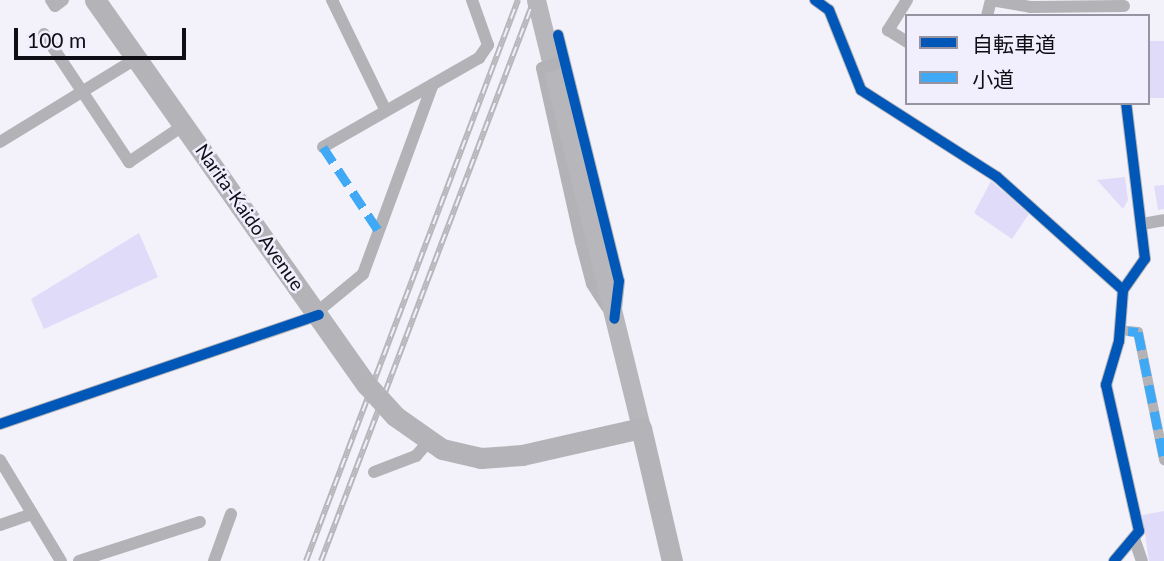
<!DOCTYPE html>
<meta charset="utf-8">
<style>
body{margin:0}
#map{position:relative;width:1164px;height:561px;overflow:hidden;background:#f3f2fa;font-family:Lato,"Noto Sans JP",sans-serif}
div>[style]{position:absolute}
.green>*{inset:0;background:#e0dbf8;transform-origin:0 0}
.pedestrian>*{height:10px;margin:-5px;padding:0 5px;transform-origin:5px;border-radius:5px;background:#b3b3b7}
.minor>*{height:12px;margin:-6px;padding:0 6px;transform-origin:6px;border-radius:6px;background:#b3b3b7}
.primary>*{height:19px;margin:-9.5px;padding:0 9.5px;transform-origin:9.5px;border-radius:9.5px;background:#b7b6bb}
.trunk>*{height:21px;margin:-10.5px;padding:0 10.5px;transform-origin:10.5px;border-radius:10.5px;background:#b4b4b8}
.rail>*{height:6px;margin-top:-3px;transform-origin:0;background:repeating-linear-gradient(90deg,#f1eefe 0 10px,#b7b6ba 0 20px);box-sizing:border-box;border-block:2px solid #b7b6ba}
.minor-bridge>*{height:12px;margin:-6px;padding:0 6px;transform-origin:6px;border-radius:6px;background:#b3b3b7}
.trunk-bridge>*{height:21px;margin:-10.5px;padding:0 10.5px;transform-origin:10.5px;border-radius:10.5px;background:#b4b4b8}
.quiet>*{height:9px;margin-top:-4.5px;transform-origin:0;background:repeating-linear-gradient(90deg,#3fa9f5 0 18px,transparent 0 27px)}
.cycleway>*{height:10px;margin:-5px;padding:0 5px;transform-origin:5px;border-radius:5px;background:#0057b8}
span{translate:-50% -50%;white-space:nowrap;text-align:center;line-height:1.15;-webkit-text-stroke:5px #f1eefe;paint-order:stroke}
.street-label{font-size:19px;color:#100e15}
.legend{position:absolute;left:905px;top:14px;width:245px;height:91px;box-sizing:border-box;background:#f1eefe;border:2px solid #9794a1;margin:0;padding:9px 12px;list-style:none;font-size:21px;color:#100e15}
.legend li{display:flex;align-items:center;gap:14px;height:35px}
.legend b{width:35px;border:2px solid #9794a1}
.scale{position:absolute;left:14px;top:28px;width:172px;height:32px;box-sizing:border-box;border:4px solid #100e15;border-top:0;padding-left:9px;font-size:21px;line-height:24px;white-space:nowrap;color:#100e15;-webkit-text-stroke:5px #f1eefe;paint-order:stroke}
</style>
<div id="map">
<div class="green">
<div style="left:1164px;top:41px;width:57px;height:16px;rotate:90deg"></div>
<div style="clip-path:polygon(1125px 177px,1128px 200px,1123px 209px,1097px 180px)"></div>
<div style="clip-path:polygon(991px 181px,1029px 214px,1012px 239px,974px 213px)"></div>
<div style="clip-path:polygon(1164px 185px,1164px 209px,1158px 210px,1154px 186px)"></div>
<div style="clip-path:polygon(139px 233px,158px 277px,44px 329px,31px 299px)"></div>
<div style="clip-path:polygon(1164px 511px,1164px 561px,1149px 561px,1142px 515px)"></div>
</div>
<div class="pedestrian">
<div style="left:1128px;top:331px;width:10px;rotate:6deg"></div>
<div style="left:1138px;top:332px;width:131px;rotate:78.5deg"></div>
</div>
<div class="minor">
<div style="left:51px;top:0;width:7px;rotate:56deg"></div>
<div style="left:55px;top:6px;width:10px;rotate:-37deg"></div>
<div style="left:332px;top:0;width:123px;rotate:64.1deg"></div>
<div style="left:815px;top:0;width:17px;rotate:36deg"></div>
<div style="left:829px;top:10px;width:86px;rotate:68.2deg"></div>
<div style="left:861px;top:90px;width:161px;rotate:32.6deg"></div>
<div style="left:997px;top:177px;width:169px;rotate:41.9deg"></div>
<div style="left:907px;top:0;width:36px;rotate:122deg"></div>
<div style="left:888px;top:30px;width:22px;rotate:32deg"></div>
<div style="left:991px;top:0;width:40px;rotate:10deg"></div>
<div style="left:1030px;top:7px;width:94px;rotate:-0.6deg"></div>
<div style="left:987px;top:16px;width:16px;rotate:-76deg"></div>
<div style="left:44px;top:34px;width:154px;rotate:56.4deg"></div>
<div style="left:129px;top:162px;width:66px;rotate:-33.9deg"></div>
<div style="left:558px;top:35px;width:253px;rotate:76.1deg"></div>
<div style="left:619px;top:281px;width:28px;rotate:96deg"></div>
<div style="left:542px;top:68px;width:178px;rotate:77.4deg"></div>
<div style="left:581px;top:242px;width:43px;rotate:75.3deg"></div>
<div style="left:592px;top:284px;width:27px;rotate:57deg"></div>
<div style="left:0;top:142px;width:161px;rotate:-31.5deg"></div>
<div style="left:323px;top:147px;width:180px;rotate:-29.7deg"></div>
<div style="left:479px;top:58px;width:16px;rotate:-55deg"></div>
<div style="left:488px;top:45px;width:48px;rotate:-109.6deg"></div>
<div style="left:1142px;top:224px;width:22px;rotate:-10deg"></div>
<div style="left:317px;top:312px;width:60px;rotate:-39.6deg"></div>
<div style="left:363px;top:274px;width:202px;rotate:-69.8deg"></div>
<div style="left:0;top:424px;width:337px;rotate:-18.9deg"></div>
<div style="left:0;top:460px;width:118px;rotate:58.9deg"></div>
<div style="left:374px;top:472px;width:45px;rotate:-20.9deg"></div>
<div style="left:416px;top:456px;width:18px;rotate:-49deg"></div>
<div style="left:0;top:525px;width:34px;rotate:-19deg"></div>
<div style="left:1134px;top:538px;width:24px;rotate:71deg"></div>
<div style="left:79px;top:561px;width:127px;rotate:-17.9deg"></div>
<div style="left:214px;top:561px;width:50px;rotate:-70.1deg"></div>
<div style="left:1114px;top:561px;width:39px;rotate:-50deg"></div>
<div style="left:1139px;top:531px;width:150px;rotate:-102.7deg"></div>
<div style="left:1106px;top:385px;width:46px;rotate:-73.5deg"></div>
<div style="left:1119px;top:341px;width:51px;rotate:-85.5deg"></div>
<div style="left:1123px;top:290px;width:38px;rotate:-55deg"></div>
<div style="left:1145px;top:259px;width:157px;rotate:-96.9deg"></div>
</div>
<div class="primary">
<div style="left:536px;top:0;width:441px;rotate:76.2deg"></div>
</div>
<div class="trunk">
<div style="left:95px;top:0;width:471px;rotate:54.8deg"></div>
<div style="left:395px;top:416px;width:57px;rotate:35.1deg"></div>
<div style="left:442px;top:449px;width:40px;rotate:13deg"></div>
<div style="left:481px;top:458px;width:41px;rotate:-4.2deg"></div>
<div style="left:522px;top:455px;width:122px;rotate:-12.8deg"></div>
<div style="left:641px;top:428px;width:137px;rotate:76.9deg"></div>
</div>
<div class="rail">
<div style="left:306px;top:561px;width:600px;rotate:-69.3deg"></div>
<div style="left:321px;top:561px;width:600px;rotate:-69.21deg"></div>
</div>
<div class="minor-bridge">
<div style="left:542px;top:68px;width:17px;rotate:-17deg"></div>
</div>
<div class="trunk-bridge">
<div style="left:367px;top:385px;width:42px;rotate:47.9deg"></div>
</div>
<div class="quiet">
<div style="left:323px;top:147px;width:103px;rotate:56.5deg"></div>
<div style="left:1128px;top:331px;width:10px;rotate:6deg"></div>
<div style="left:1138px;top:332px;width:131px;rotate:78.5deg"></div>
</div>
<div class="cycleway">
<div style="left:815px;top:0;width:17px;rotate:36deg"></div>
<div style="left:829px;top:10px;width:86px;rotate:68.2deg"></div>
<div style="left:861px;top:90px;width:161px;rotate:32.6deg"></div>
<div style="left:997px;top:177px;width:169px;rotate:41.9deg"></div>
<div style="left:558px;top:35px;width:253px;rotate:76.1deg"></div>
<div style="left:619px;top:281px;width:38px;rotate:97deg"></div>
<div style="left:0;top:424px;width:337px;rotate:-18.9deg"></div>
<div style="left:1114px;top:561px;width:39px;rotate:-50deg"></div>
<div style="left:1139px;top:531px;width:150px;rotate:-102.7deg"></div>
<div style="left:1106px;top:385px;width:46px;rotate:-73.5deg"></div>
<div style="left:1119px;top:341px;width:51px;rotate:-85.5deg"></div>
<div style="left:1123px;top:290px;width:38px;rotate:-55deg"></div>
<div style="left:1145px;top:259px;width:157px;rotate:-96.9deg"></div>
</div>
<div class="street-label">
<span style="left:250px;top:217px;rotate:55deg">Narita-Kaido Avenue</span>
</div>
<ul class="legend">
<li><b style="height:9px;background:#0057b8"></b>自転車道</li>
<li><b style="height:9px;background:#3fa9f5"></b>小道</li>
</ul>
<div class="scale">100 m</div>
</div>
